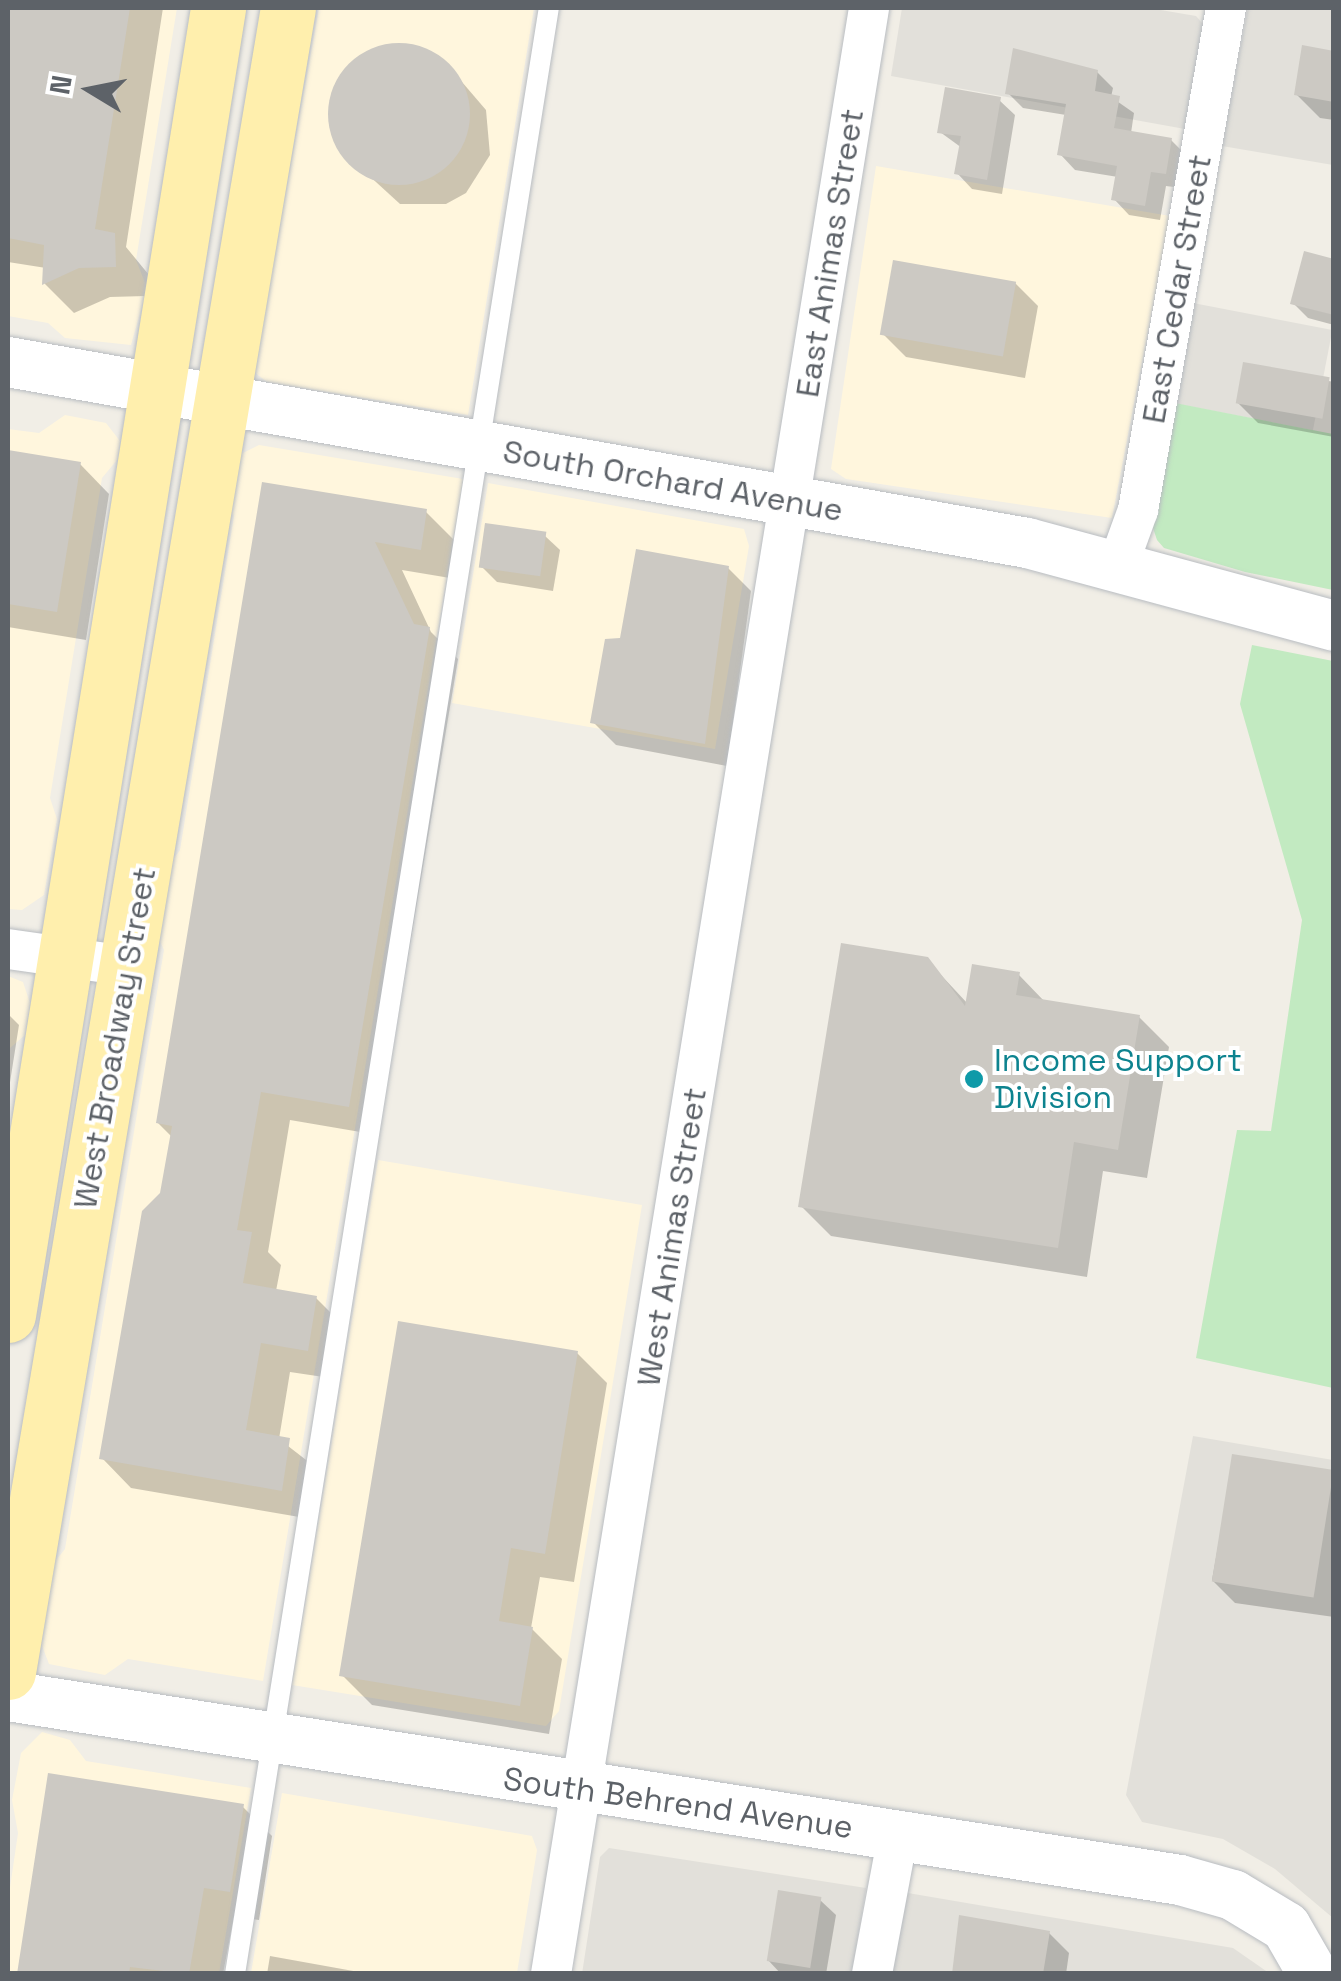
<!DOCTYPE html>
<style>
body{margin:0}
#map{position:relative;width:1341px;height:1981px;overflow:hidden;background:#f1eee6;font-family:"Space Grotesk",sans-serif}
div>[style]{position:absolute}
.commercial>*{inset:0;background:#fff6dd}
.industrial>*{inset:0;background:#e2e0da;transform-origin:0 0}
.green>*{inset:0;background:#c2eac1}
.shadow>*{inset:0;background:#0003}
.building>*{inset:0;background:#ccc9c3;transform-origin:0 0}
.round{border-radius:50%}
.roads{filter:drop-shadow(0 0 2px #b8bcc1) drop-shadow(0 0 2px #b8bcc1)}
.service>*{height:20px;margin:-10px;padding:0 10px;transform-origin:10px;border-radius:10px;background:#fff}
.minor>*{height:40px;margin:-20px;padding:0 20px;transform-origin:20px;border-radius:20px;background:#fff}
.tertiary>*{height:50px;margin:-25px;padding:0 25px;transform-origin:25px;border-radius:25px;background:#fff}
.primary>*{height:55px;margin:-27.5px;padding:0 27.5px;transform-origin:27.5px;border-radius:27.5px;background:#ffefad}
.dots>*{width:28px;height:28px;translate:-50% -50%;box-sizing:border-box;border:5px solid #fff;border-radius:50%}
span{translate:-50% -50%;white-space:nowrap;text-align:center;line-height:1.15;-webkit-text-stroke:8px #fff;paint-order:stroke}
.street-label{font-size:32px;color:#5d6268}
.culture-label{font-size:32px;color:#0d838f}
.left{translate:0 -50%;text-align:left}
.frame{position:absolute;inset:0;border:10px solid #5d6268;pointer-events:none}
.north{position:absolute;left:40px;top:40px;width:100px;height:100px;-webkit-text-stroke:8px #fff;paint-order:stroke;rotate:280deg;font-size:28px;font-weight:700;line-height:40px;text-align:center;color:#5d6268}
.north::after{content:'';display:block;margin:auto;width:35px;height:45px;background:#5d6268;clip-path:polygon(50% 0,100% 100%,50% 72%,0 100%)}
</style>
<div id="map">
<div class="commercial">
<div style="clip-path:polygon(8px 8px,177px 8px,136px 260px,147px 288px,131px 345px,65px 338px,48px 323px,8px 316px)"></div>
<div style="clip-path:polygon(319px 8px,534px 8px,468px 415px,267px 382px,254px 372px)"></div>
<div style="clip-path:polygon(876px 166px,1170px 216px,1112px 518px,846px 479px,831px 469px)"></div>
<div style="clip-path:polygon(65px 415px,106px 423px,120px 441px,117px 460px,102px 478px,50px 798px,57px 819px,44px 895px,22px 910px,8px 909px,8px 429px,39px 433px)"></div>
<div style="clip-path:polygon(259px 445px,463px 479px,263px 1681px,128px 1659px,105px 1675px,49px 1664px,41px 1643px,53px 1564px,65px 1549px,164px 950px,156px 933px,166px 869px,180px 850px,234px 516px,227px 501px,237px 456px)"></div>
<div style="clip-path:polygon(488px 483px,744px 529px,749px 546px,715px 749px,452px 703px)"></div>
<div style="clip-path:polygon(8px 976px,23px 982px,30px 1003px,25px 1035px,10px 1048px,8px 1062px)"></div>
<div style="clip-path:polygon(378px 1160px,642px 1205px,559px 1711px,546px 1726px,292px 1685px)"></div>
<div style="clip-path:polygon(42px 1732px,70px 1740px,86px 1761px,251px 1788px,219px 1973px,8px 1974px,8px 1901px,18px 1833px,12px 1800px,21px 1753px)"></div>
<div style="clip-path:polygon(282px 1793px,532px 1836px,537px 1850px,517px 1973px,251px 1973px)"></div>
</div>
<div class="industrial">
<div style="clip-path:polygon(902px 8px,1149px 8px,1196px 16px,1203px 24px,1185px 129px,891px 76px)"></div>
<div style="clip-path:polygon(1248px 8px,1333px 8px,1333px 165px,1222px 146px)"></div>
<div style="left:1193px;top:303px;width:142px;height:102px;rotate:11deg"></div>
<div style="clip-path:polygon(1193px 1436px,1333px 1460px,1333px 1918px,1275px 1869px,1223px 1839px,1142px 1822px,1126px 1795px)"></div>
<div style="clip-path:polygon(609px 1848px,866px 1888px,852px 1973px,582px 1974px,600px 1857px)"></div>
<div style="clip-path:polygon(902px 1892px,1233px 1948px,1269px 1973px,888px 1974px)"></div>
</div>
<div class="green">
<div style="clip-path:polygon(1175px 403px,1333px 434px,1333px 590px,1245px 572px,1164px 548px,1157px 540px,1152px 525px)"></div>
<div style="clip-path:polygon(1252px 645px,1333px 661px,1333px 1388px,1196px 1358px,1237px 1130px,1271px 1131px,1302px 920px,1240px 704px)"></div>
</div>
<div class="shadow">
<div style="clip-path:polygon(8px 8px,163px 8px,126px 247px,149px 275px,146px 296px,110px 297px,74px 313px,45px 284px,46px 268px,8px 262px)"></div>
<div style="clip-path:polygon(412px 46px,450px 68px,486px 110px,490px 155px,466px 193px,446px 204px,400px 204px,341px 150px,331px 105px,350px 66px,368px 53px)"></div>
<div style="clip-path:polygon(1334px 54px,1334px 120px,1320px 118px,1297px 95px)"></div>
<div style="clip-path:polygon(1097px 72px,1113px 88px,1111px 97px,1134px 113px,1131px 133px,1171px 140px,1186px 155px,1181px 188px,1166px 186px,1160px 220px,1129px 215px,1114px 199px,1118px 177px,1075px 170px,1060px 154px,1066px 115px,1023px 108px,1008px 93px)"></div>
<div style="clip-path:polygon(999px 100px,1015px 115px,1002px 194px,972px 189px,957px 173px,962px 148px,940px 132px)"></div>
<div style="clip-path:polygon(1334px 262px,1334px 325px,1308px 318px,1293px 303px)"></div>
<div style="clip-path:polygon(1015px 283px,1038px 306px,1025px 378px,906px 357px,883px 334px)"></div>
<div style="clip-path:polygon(1245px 365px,1334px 382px,1334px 437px,1258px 423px,1238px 403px)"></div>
<div style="clip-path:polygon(8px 452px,80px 464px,109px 494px,86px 640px,8px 627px)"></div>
<div style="clip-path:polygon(264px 485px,426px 512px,456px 542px,450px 578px,402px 570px,431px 632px,458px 659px,378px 1135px,290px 1120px,268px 1252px,281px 1265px,276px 1291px,316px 1298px,346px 1328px,337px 1379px,290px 1372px,279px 1439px,319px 1470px,311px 1519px,131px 1488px,102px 1458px,163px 1194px,172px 1137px,158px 1123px)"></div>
<div style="clip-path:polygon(544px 535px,560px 550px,553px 591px,497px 582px,482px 567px)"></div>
<div style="clip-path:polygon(728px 568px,751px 591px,727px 766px,616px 745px,593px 722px,622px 640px)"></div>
<div style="clip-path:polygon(927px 960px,968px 1004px,1019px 975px,1046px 1003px,1139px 1017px,1169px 1047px,1147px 1178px,1103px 1171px,1087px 1277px,831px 1236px,801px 1206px)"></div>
<div style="clip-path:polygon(8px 1014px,19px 1025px,8px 1095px)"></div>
<div style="clip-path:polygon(577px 1353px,607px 1383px,574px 1582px,540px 1577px,531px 1628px,562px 1659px,549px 1734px,372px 1705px,342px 1675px)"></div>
<div style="clip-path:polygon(1234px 1457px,1334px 1476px,1334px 1617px,1235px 1603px,1212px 1580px)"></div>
<div style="clip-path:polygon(242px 1806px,272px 1836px,259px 1920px,234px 1916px,223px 1974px,20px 1974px)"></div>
<div style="clip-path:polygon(820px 1900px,836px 1915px,826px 1974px,781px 1974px,768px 1960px)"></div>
<div style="clip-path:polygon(1049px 1933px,1069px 1953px,1066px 1974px,955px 1974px)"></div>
<div style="clip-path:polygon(270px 1956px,370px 1974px,267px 1974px)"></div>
</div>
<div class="building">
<div style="clip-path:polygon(8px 8px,130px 8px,95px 229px,115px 233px,116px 267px,79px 268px,42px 285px,44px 245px,8px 238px)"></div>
<div class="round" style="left:328px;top:43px;width:142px;height:142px"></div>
<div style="clip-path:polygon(1302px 45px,1334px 51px,1334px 102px,1294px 95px)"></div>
<div style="clip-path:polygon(1013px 48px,1098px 70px,1095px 91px,1120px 96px,1114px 128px,1172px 138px,1166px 174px,1151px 172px,1145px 206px,1111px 200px,1117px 166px,1057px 155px,1066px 104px,1005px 94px)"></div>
<div style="clip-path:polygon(945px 87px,1001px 97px,987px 180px,954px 174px,961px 136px,937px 133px)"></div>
<div style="clip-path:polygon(1304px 251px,1334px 259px,1334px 315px,1290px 304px)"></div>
<div style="left:893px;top:260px;width:125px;height:76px;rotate:10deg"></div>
<div style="left:1243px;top:362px;width:88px;height:42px;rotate:10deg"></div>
<div style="clip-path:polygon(8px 450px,81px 462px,57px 612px,8px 604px)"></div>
<div style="clip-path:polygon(262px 482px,427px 509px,421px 550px,375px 542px,414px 624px,430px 627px,349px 1107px,261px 1092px,237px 1230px,252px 1232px,243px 1283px,317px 1296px,308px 1351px,261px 1343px,246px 1430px,290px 1438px,282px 1491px,99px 1459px,142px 1211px,160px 1193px,172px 1126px,156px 1123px)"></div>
<div style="left:485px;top:523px;width:62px;height:45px;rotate:8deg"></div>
<div style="clip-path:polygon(636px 549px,729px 566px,705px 744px,590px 723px,605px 639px,620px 638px)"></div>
<div style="clip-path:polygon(841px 943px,928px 957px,965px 1006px,972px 964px,1020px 972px,1016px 995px,1140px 1015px,1118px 1150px,1074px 1142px,1058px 1248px,798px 1207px)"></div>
<div style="clip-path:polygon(398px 1321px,578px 1351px,545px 1554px,511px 1548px,499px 1621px,533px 1627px,520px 1706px,339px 1676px)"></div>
<div style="left:1232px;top:1454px;width:103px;height:129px;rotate:9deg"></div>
<div style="clip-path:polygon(48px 1773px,244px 1804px,230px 1892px,204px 1888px,189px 1974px,130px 1967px,129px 1974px,17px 1974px)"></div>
<div style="left:778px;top:1890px;width:44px;height:72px;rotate:9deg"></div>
<div style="clip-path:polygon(959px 1915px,1050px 1931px,1043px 1974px,952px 1974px)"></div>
</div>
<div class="roads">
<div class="service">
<div style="left:235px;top:1974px;width:1991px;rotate:-80.93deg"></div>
</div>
<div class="minor">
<div style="left:1117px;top:568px;width:62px;rotate:-70.1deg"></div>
<div style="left:1138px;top:510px;width:510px;rotate:-80.06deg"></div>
<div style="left:8px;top:949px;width:120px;rotate:8.1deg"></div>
<div style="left:551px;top:1974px;width:1992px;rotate:-80.81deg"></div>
<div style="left:872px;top:1974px;width:141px;rotate:-79.4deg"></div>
</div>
<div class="tertiary">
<div style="left:8px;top:362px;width:1035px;rotate:10.07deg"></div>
<div style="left:1027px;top:543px;width:318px;rotate:15.1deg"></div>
<div style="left:8px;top:1696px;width:1186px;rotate:8.92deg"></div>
<div style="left:1180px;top:1880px;width:55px;rotate:15.8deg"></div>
<div style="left:1233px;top:1895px;width:62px;rotate:31.1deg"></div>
<div style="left:1286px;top:1927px;width:54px;rotate:60.1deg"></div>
</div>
<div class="primary">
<div style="left:8px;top:1315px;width:1324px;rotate:-80.87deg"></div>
<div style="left:8px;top:1672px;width:1687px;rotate:-80.45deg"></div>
</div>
</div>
<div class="dots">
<div style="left:974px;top:1079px;background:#0f9aa8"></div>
</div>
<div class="street-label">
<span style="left:830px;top:253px;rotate:-81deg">East Animas Street</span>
<span style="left:1177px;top:289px;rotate:-80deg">East Cedar Street</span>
<span style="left:673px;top:481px;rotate:10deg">South Orchard Avenue</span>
<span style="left:115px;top:1038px;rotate:-80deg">West Broadway Street</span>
<span style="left:672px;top:1237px;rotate:-81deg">West Animas Street</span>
<span style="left:678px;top:1803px;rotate:8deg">South Behrend Avenue</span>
</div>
<div class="culture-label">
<span class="left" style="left:994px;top:1079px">Income Support<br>Division</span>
</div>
<div class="frame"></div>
<div class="north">N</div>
</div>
